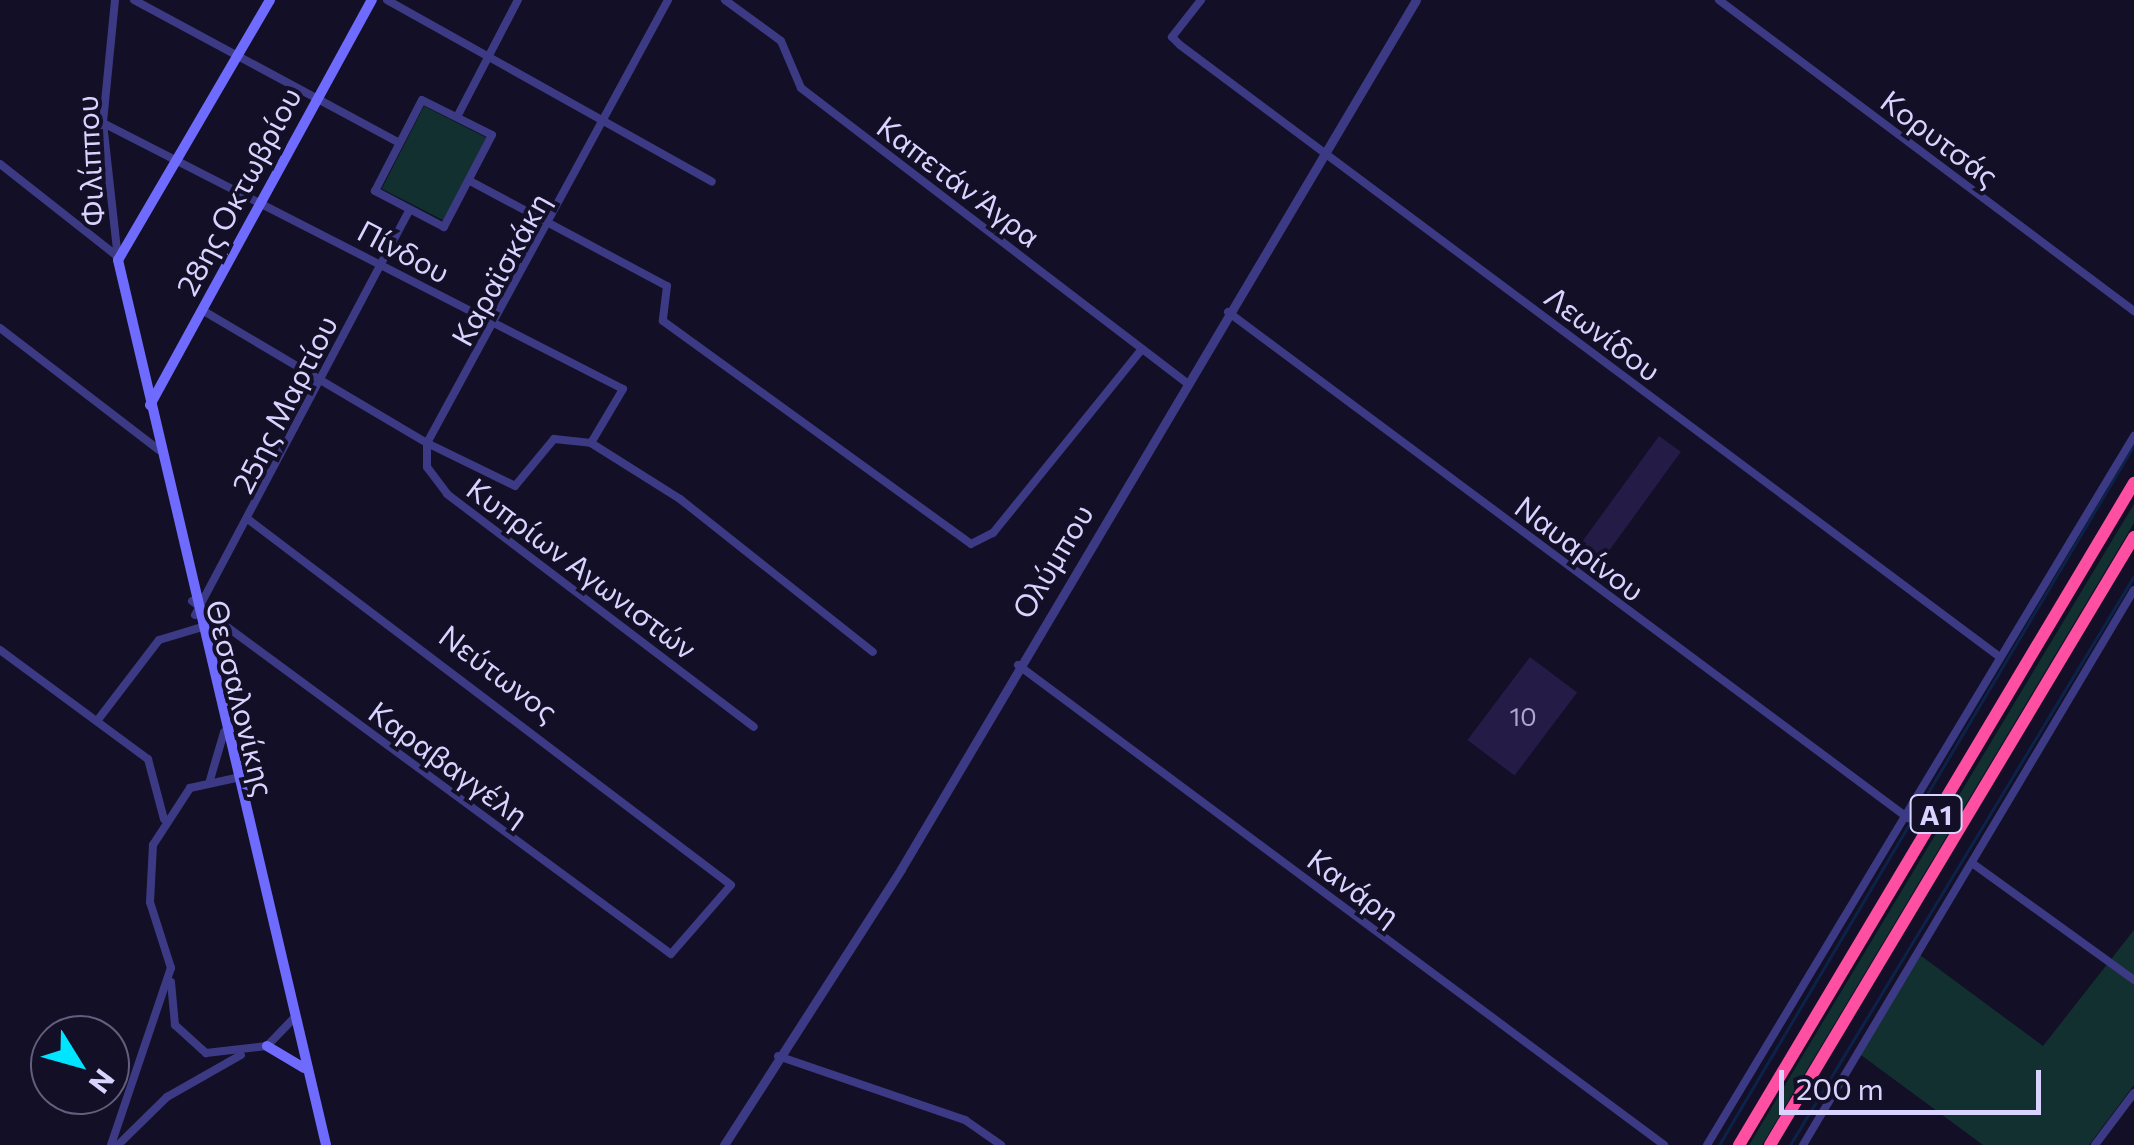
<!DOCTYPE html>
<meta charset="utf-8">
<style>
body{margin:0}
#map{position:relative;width:2134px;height:1145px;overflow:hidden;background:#130f26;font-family:Commissioner,sans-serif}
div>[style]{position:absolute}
.green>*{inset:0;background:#12302f;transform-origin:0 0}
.stream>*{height:2.5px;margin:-1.25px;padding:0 1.25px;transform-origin:1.25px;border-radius:1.25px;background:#0c2248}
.building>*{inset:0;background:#241b47;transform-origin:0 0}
.minor>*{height:8px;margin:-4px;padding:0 4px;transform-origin:4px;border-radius:4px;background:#3d3a85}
.tertiary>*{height:9px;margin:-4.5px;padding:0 4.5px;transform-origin:4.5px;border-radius:4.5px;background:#3d3a85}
.secondary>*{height:10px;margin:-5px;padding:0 5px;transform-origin:5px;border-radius:5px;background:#6f6bff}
.motorway>*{height:12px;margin:-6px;padding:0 6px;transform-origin:6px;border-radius:6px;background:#ff4fa3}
span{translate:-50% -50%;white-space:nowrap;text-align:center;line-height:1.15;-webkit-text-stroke:8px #130f26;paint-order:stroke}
.number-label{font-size:25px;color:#aca6d1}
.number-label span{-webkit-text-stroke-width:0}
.shield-label span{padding:2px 8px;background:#130f26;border:2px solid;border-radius:8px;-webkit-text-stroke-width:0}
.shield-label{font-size:28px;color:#d9d4ff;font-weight:700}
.street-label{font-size:30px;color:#d9d4ff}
.north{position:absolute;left:30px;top:1015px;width:100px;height:100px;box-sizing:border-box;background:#130f26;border:2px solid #625e7d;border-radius:50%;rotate:127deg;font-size:28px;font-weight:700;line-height:40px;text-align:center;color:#d9d4ff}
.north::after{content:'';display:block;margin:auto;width:35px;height:45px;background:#00e5ff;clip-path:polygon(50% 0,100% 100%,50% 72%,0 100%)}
.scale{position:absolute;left:1779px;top:1070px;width:262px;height:45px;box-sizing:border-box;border:5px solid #d9d4ff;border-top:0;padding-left:12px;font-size:30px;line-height:35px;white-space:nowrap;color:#d9d4ff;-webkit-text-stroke:8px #130f26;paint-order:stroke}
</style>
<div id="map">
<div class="green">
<div style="left:424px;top:106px;width:70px;height:93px;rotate:27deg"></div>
<div style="clip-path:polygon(2134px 504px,2134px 523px,1762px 1145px,1749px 1145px)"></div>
<div style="clip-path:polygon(2134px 930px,2134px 1085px,2089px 1145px,1983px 1145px,1861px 1055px,1920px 955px,2043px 1046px)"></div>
</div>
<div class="stream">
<div style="left:1719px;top:1145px;width:814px;rotate:-59.34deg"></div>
<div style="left:1790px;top:1145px;width:665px;rotate:-58.84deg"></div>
</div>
<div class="building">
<div style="left:1659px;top:436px;width:27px;height:136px;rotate:36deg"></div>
<div style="left:1530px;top:657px;width:59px;height:104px;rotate:37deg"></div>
</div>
<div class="minor">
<div style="left:115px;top:0;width:124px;rotate:95.6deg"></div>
<div style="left:103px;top:123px;width:137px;rotate:83.7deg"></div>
<div style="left:134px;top:0;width:300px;rotate:28.3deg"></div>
<div style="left:387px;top:0;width:372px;rotate:29.2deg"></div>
<div style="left:668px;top:0;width:504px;rotate:118.55deg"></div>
<div style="left:427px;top:443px;width:98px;rotate:26deg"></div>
<div style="left:515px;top:486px;width:61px;rotate:-50.3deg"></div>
<div style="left:554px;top:439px;width:37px;rotate:6deg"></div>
<div style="left:591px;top:443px;width:105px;rotate:32.2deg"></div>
<div style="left:680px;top:499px;width:246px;rotate:38.4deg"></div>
<div style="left:725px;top:0;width:69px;rotate:36.2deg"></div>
<div style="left:781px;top:41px;width:51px;rotate:66.9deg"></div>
<div style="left:801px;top:88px;width:487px;rotate:37.4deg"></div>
<div style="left:1201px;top:0;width:47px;rotate:128.1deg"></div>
<div style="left:1172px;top:37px;width:11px;rotate:45deg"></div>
<div style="left:1180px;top:45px;width:1023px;rotate:36.74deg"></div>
<div style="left:1719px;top:0;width:519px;rotate:36.85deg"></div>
<div style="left:422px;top:100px;width:78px;rotate:26.6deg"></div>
<div style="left:492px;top:135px;width:104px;rotate:117.6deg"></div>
<div style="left:444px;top:227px;width:78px;rotate:-152.4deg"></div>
<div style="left:375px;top:191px;width:102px;rotate:-62.7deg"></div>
<div style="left:457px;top:117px;width:132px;rotate:-62.5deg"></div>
<div style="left:103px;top:123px;width:584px;rotate:27.09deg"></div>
<div style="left:623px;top:389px;width:63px;rotate:120.7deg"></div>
<div style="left:0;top:164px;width:150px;rotate:38.2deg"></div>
<div style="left:470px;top:181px;width:223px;rotate:28.1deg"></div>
<div style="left:667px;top:286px;width:35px;rotate:97deg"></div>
<div style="left:663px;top:321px;width:380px;rotate:35.9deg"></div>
<div style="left:971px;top:544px;width:25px;rotate:-27deg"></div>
<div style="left:993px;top:533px;width:235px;rotate:-51deg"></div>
<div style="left:202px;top:310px;width:261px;rotate:30.6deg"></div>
<div style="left:427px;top:443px;width:24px;rotate:90deg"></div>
<div style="left:427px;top:467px;width:34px;rotate:53deg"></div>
<div style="left:447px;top:494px;width:385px;rotate:37.2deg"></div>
<div style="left:1228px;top:312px;width:848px;rotate:36.65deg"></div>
<div style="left:0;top:328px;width:200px;rotate:37.5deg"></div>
<div style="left:192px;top:601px;width:595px;rotate:36.39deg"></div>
<div style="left:671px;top:954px;width:91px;rotate:-49deg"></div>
<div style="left:731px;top:885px;width:605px;rotate:-142.86deg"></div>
<div style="left:195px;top:615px;width:457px;rotate:-62.1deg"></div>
<div style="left:0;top:650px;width:184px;rotate:36.4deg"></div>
<div style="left:148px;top:759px;width:62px;rotate:75.1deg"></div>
<div style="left:1018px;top:665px;width:805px;rotate:36.61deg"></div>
<div style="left:97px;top:721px;width:102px;rotate:-52.6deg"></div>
<div style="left:159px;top:640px;width:42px;rotate:-16.7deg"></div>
<div style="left:210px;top:780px;width:50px;rotate:-73.7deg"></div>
<div style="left:1972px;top:863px;width:200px;rotate:35.8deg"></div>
<div style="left:171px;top:982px;width:43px;rotate:84.7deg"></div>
<div style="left:175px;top:1025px;width:42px;rotate:42.1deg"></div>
<div style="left:206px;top:1053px;width:61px;rotate:-6.5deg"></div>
<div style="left:267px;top:1046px;width:37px;rotate:-46deg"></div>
<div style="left:778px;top:1056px;width:198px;rotate:18.9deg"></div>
<div style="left:965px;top:1120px;width:44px;rotate:34.8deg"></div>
<div style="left:111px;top:1145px;width:187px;rotate:-71.3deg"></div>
<div style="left:171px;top:968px;width:69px;rotate:-107.7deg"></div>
<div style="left:150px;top:902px;width:57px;rotate:-87deg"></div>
<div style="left:153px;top:845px;width:68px;rotate:-57deg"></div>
<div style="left:190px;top:788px;width:47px;rotate:-12.3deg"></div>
<div style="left:118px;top:1145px;width:69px;rotate:-44.4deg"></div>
<div style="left:167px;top:1097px;width:85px;rotate:-29.6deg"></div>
<div style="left:1707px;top:1145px;width:828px;rotate:-58.94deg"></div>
<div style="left:1803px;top:1145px;width:646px;rotate:-59.19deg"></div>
<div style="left:2095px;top:1145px;width:65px;rotate:-53.1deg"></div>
</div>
<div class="tertiary">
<div style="left:724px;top:1145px;width:328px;rotate:-57.3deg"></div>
<div style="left:901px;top:869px;width:1010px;rotate:-59.35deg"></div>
</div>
<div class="secondary">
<div style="left:270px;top:0;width:301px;rotate:120.3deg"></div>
<div style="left:118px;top:260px;width:909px;rotate:76.77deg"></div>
<div style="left:150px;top:405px;width:462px;rotate:-61.3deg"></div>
<div style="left:267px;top:1046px;width:43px;rotate:30.7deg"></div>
</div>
<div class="motorway">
<div style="left:1739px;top:1145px;width:771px;rotate:-59.18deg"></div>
<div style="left:1770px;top:1145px;width:709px;rotate:-59.09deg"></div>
</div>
<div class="number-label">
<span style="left:1523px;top:716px">10</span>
</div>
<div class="shield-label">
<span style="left:1936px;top:814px">Α1</span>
</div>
<div class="street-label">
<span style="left:1940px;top:138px;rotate:37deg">Κορυτσάς</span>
<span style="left:89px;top:161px;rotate:-93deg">Φιλίππου</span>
<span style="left:959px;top:181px;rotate:37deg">Καπετάν Άγρα</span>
<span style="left:238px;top:191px;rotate:-62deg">28ης Οκτωβρίου</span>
<span style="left:404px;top:251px;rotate:28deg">Πίνδου</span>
<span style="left:500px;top:269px;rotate:-61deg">Καραϊσκάκη</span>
<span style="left:1603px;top:333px;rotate:37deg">Λεωνίδου</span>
<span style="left:284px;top:404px;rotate:-63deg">25ης Μαρτίου</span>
<span style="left:1580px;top:548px;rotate:37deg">Ναυαρίνου</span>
<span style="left:1052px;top:561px;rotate:-59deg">Ολύμπου</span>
<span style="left:582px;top:568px;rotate:37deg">Κυπρίων Αγωνιστών</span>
<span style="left:499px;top:673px;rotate:37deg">Νεύτωνος</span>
<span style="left:241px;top:698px;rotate:76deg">Θεσσαλονίκης</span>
<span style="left:449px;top:763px;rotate:36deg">Καραβαγγέλη</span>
<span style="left:1354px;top:887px;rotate:37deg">Κανάρη</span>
</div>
<div class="north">N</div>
<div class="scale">200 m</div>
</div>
